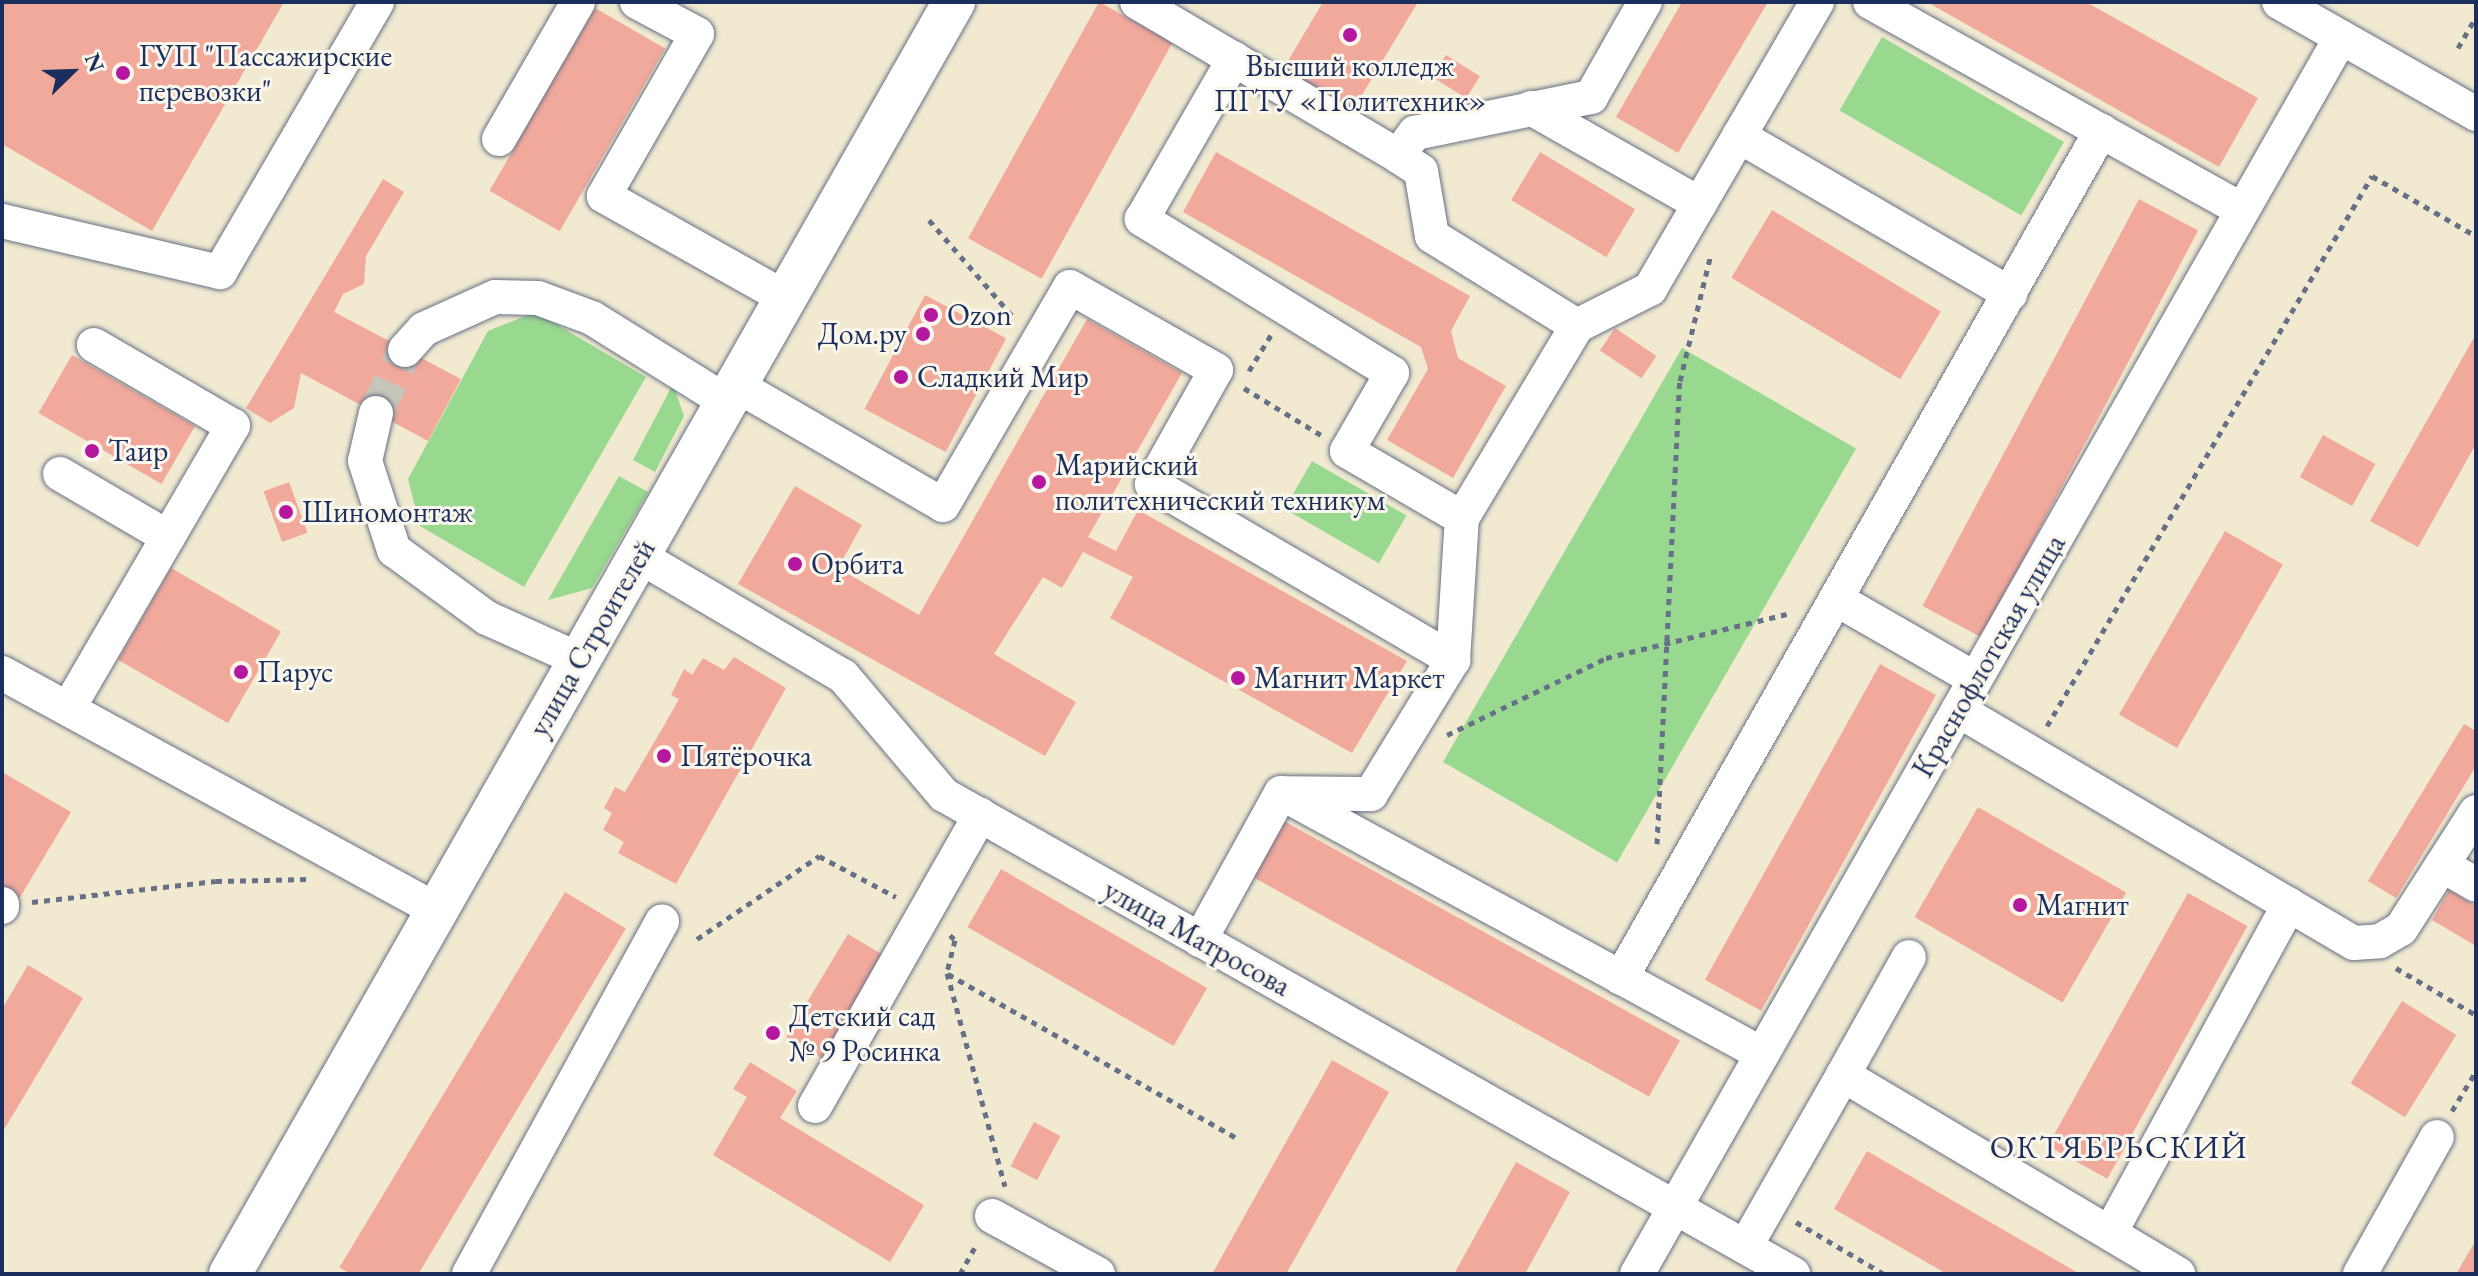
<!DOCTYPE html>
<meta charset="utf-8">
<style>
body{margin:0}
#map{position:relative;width:2478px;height:1276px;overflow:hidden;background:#f1ead1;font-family:"EB Garamond",serif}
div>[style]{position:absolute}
.green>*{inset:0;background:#98d88f;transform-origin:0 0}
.building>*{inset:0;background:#f1a99c;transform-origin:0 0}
.minor-tunnel>*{height:34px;margin-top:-17px;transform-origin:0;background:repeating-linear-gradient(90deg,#c6c5ba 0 34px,transparent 0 51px)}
.path>*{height:5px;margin-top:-2.5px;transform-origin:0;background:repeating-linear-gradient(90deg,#667086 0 6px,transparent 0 12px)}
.roads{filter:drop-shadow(0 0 2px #667086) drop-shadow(0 0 2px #667086)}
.minor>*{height:34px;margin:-17px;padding:0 17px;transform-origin:17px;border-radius:17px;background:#fff}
.major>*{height:42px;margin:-21px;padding:0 21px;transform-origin:21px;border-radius:21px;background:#fff}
.dots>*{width:22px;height:22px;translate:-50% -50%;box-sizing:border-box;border:4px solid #fbf7ec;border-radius:50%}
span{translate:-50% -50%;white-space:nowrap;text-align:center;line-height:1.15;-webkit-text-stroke:6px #fbf7ec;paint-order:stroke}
.poi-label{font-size:30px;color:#1b2f5e}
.left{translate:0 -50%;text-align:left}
.right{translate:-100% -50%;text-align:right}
.street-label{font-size:30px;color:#1b2f5e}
.neighbourhood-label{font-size:32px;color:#1b2f5e;letter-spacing:2px}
.frame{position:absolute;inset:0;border:4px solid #1b2f5e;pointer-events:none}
.north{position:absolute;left:32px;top:32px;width:80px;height:80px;-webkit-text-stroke:6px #fbf7ec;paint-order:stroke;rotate:67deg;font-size:22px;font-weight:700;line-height:32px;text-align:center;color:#1b2f5e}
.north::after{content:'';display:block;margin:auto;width:28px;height:36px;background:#1b2f5e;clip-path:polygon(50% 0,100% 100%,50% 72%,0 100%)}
</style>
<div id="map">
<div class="green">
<div style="left:1882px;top:37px;width:210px;height:85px;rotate:30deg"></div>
<div style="clip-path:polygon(535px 312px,646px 377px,524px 587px,420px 526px,408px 479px,488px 331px)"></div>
<div style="left:1682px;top:348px;width:201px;height:478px;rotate:30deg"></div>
<div style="clip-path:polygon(673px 384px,684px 416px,655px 472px,633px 460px)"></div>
<div style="left:1312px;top:461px;width:109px;height:55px;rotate:30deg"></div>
<div style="clip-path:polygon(619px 476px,648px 492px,592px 588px,548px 600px)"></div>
</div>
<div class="building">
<div style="clip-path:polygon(2px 2px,284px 2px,152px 231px,2px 144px)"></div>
<div style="left:1099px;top:2px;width:84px;height:270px;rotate:29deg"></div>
<div style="clip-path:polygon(1323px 2px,1418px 2px,1353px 110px,1283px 69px)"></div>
<div style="clip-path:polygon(1682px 2px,1768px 2px,1678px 153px,1616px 117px)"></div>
<div style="clip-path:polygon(1927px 2px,2086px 2px,2258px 98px,2219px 167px)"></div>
<div style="left:595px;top:8px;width:81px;height:211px;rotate:30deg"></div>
<div style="left:1446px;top:55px;width:40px;height:26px;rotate:32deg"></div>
<div style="clip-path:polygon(1216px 152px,1470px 296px,1451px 331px,1458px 358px,1506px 386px,1453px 478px,1387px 440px,1428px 369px,1421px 347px,1183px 212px)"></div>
<div style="left:1540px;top:152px;width:111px;height:56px;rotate:31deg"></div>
<div style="clip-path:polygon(383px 179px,404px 192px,366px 256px,364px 284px,343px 294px,334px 312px,461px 379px,428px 441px,301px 373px,294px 408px,270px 423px,246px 408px)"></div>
<div style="left:2139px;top:199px;width:67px;height:461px;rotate:28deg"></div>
<div style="left:1772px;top:210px;width:197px;height:79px;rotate:31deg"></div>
<div style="left:925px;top:295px;width:92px;height:129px;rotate:28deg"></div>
<div style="clip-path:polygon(1087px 319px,1182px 373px,1088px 537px,1116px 551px,1138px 510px,1407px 661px,1352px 753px,1110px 618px,1133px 577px,1083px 552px,1062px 588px,1043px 577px,994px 654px,1076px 702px,1045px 756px,738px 584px,795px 486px,862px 525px,838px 568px,919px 615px)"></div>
<div style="left:1615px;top:328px;width:50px;height:27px;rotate:34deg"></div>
<div style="clip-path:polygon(2476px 334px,2476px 444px,2418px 547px,2370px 521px)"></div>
<div style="left:72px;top:355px;width:142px;height:67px;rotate:30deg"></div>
<div style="left:2323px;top:435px;width:60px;height:48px;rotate:29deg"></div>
<div style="left:289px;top:482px;width:54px;height:27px;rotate:70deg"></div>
<div style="left:2225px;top:531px;width:67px;height:212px;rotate:30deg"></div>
<div style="left:171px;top:568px;width:127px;height:106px;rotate:30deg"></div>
<div style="clip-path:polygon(734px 657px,786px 688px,676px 884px,618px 853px,624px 842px,603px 830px,612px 813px,604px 808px,615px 787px,625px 792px,662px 729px,679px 699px,671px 695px,684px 669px,692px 675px,703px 658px,724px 670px)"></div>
<div style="left:1880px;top:664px;width:64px;height:361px;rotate:29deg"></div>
<div style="clip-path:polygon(2464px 724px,2476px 731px,2476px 766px,2396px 898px,2368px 881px)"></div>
<div style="clip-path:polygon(2px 772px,71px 812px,19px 899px,2px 889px)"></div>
<div style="left:1978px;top:807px;width:171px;height:127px;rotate:30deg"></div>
<div style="left:1282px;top:820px;width:455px;height:64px;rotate:29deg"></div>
<div style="left:1001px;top:869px;width:238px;height:67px;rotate:30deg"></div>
<div style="clip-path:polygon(2449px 890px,2476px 906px,2476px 946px,2432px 920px)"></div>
<div style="left:565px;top:892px;width:71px;height:438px;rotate:31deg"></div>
<div style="left:2188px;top:893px;width:68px;height:289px;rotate:29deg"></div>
<div style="left:848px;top:934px;width:41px;height:120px;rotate:31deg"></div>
<div style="clip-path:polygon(28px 965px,83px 998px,2px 1133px,2px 1009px)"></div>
<div style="left:2402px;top:1001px;width:64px;height:97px;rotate:32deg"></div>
<div style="clip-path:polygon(1332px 1060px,1389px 1092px,1286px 1274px,1212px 1274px)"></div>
<div style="clip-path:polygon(750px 1062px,797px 1091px,780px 1118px,924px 1205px,890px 1262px,713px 1155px,747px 1097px,733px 1089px)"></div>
<div style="left:1034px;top:1122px;width:30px;height:50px;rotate:28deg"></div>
<div style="clip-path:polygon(1867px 1151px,2080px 1274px,1947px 1274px,1834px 1209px)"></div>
<div style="clip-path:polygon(1516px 1162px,1570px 1192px,1525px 1274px,1454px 1274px)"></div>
<div style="clip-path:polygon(2476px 1240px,2476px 1274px,2456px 1274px)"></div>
</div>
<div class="minor-tunnel">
<div style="left:376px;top:413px;width:69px;rotate:-65.3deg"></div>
</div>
<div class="path">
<div style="left:2458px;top:48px;width:36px;rotate:-60deg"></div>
<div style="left:929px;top:220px;width:131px;rotate:49deg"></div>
<div style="left:1249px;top:371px;width:42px;rotate:-58.6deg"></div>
<div style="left:1244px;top:388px;width:90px;rotate:31.4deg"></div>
<div style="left:2047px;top:726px;width:639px;rotate:-59.42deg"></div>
<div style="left:2372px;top:176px;width:120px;rotate:30deg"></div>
<div style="left:1447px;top:735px;width:177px;rotate:-25.8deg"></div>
<div style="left:1606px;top:658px;width:189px;rotate:-13.7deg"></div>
<div style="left:1657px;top:844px;width:464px;rotate:-87.2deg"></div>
<div style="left:1680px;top:381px;width:127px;rotate:-76.3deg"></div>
<div style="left:32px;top:902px;width:185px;rotate:-6.5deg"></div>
<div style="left:216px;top:881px;width:93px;rotate:-1.2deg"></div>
<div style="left:950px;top:935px;width:7px;rotate:45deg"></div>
<div style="left:955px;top:940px;width:34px;rotate:104deg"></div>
<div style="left:947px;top:973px;width:221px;rotate:74.8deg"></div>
<div style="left:697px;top:939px;width:148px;rotate:-34.2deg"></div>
<div style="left:819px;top:856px;width:87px;rotate:28deg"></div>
<div style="left:2396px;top:968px;width:93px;rotate:30.4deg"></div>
<div style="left:948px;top:974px;width:336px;rotate:29.6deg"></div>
<div style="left:2452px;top:1111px;width:47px;rotate:-59deg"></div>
<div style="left:1796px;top:1222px;width:102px;rotate:30.6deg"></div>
<div style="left:960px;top:1274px;width:35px;rotate:-61deg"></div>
</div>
<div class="roads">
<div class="minor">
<div style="left:637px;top:2px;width:68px;rotate:28.1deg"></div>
<div style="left:697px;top:34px;width:187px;rotate:119.9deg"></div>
<div style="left:604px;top:196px;width:209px;rotate:29.3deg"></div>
<div style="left:1137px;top:2px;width:303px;rotate:30.5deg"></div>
<div style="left:1398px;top:156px;width:27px;rotate:33deg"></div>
<div style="left:1421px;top:171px;width:66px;rotate:80.4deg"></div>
<div style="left:1432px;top:236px;width:171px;rotate:31.8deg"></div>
<div style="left:1577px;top:326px;width:224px;rotate:120.9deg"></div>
<div style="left:1462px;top:518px;width:133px;rotate:-149.8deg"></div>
<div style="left:1347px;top:451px;width:90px;rotate:-60deg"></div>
<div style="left:1392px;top:373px;width:294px;rotate:-148.4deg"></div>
<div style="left:1142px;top:219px;width:185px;rotate:-60.1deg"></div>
<div style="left:1870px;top:2px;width:426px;rotate:29.2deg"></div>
<div style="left:2279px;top:2px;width:227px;rotate:29.6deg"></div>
<div style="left:1531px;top:108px;width:194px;rotate:29.6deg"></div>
<div style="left:1739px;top:136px;width:314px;rotate:30.2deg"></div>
<div style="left:499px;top:139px;width:158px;rotate:-60deg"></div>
<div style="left:1398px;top:156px;width:29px;rotate:-54deg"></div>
<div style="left:1415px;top:133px;width:180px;rotate:-11.6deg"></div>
<div style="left:1591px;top:97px;width:109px;rotate:-60.4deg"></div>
<div style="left:2px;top:221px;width:224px;rotate:13.2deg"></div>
<div style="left:220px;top:272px;width:312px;rotate:-59.8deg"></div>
<div style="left:1577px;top:326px;width:82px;rotate:-26.9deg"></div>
<div style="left:1650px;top:289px;width:332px;rotate:-59.8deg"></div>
<div style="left:405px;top:350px;width:28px;rotate:-48deg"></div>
<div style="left:424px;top:329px;width:78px;rotate:-24.3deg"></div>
<div style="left:495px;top:297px;width:43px;rotate:1.3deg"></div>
<div style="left:538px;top:298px;width:58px;rotate:20.3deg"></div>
<div style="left:592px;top:318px;width:159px;rotate:31.9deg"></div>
<div style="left:736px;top:385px;width:239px;rotate:30.1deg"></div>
<div style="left:943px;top:505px;width:252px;rotate:-59.8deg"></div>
<div style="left:1070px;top:287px;width:168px;rotate:29.6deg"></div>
<div style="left:1216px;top:370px;width:131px;rotate:119.3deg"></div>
<div style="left:1152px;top:484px;width:349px;rotate:30.3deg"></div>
<div style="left:1453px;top:660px;width:157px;rotate:121.5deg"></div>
<div style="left:1371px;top:794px;width:90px;rotate:-179.4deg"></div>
<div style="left:1281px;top:793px;width:168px;rotate:118.9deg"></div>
<div style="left:376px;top:413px;width:49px;rotate:102.9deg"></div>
<div style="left:365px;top:461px;width:94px;rotate:72deg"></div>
<div style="left:394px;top:550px;width:115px;rotate:36.2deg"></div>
<div style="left:487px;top:618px;width:102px;rotate:24.3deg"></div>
<div style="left:60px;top:474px;width:125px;rotate:30.3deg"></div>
<div style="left:639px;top:556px;width:237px;rotate:30.5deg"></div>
<div style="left:843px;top:676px;width:156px;rotate:49.7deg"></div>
<div style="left:944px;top:795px;width:975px;rotate:29.43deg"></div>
<div style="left:1836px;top:599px;width:160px;rotate:29.9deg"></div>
<div style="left:1453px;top:660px;width:142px;rotate:-86.4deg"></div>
<div style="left:2px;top:673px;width:495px;rotate:28.6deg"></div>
<div style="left:68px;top:709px;width:328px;rotate:-59.8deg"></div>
<div style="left:233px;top:426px;width:161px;rotate:-149.8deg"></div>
<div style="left:1958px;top:710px;width:459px;rotate:30.5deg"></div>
<div style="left:2354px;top:943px;width:26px;rotate:-4deg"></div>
<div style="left:2380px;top:941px;width:24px;rotate:-30deg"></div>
<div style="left:2401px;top:929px;width:139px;rotate:-57.3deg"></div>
<div style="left:1285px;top:795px;width:543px;rotate:28.5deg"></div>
<div style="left:2442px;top:865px;width:39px;rotate:30deg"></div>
<div style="left:2px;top:904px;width:3px;rotate:90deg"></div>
<div style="left:1621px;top:978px;width:974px;rotate:-60.46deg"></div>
<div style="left:1843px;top:1075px;width:135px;rotate:-60.8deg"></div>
<div style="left:815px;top:1106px;width:335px;rotate:-60.4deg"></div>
<div style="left:992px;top:1216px;width:121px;rotate:28.7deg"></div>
<div style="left:2110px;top:1233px;width:374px;rotate:-61.4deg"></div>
<div style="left:1745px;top:1247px;width:198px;rotate:-60.3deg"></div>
<div style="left:1843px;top:1075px;width:390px;rotate:30.7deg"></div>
<div style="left:469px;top:1274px;width:402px;rotate:-61.3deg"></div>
<div style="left:1637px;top:1274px;width:1423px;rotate:-60.35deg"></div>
<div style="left:2360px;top:1274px;width:157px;rotate:-60.7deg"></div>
</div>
<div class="major">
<div style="left:230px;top:1274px;width:1464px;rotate:-60.35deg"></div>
</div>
</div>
<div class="dots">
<div style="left:1350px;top:35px;background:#b5179e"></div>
<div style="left:123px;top:73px;background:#b5179e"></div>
<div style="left:931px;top:315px;background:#b5179e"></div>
<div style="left:923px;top:334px;background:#b5179e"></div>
<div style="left:901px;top:377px;background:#b5179e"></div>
<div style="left:92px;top:451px;background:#b5179e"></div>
<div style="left:1039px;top:482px;background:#b5179e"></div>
<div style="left:286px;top:512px;background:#b5179e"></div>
<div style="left:795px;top:564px;background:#b5179e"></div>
<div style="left:241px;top:672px;background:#b5179e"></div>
<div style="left:1238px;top:678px;background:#b5179e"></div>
<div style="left:664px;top:756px;background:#b5179e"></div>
<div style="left:2020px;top:905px;background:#b5179e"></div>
<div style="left:773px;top:1033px;background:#b5179e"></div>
</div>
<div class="poi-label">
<span class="left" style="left:139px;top:73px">ГУП "Пассажирские<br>перевозки"</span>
<span style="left:1350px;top:83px">Высший колледж<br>ПГТУ «Политехник»</span>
<span class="left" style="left:947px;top:315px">Ozon</span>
<span class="right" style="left:907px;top:334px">Дом.ру</span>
<span class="left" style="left:917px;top:377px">Сладкий Мир</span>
<span class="left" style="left:108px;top:451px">Таир</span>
<span class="left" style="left:1055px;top:482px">Марийский<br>политехнический техникум</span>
<span class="left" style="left:302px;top:512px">Шиномонтаж</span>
<span class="left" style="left:811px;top:564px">Орбита</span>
<span class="left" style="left:257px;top:672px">Парус</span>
<span class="left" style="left:1254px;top:678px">Магнит Маркет</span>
<span class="left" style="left:680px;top:756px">Пятёрочка</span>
<span class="left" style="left:2036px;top:905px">Магнит</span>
<span class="left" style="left:789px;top:1033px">Детский сад<br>№ 9 Росинка</span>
</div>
<div class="street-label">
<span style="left:592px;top:638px;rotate:-60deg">улица Строителей</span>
<span style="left:1989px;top:656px;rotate:-60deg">Краснофлотская улица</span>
<span style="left:1197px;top:938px;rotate:29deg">улица Матросова</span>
</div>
<div class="neighbourhood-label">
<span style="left:2119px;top:1147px">ОКТЯБРЬСКИЙ</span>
</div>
<div class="frame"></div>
<div class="north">N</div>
</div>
